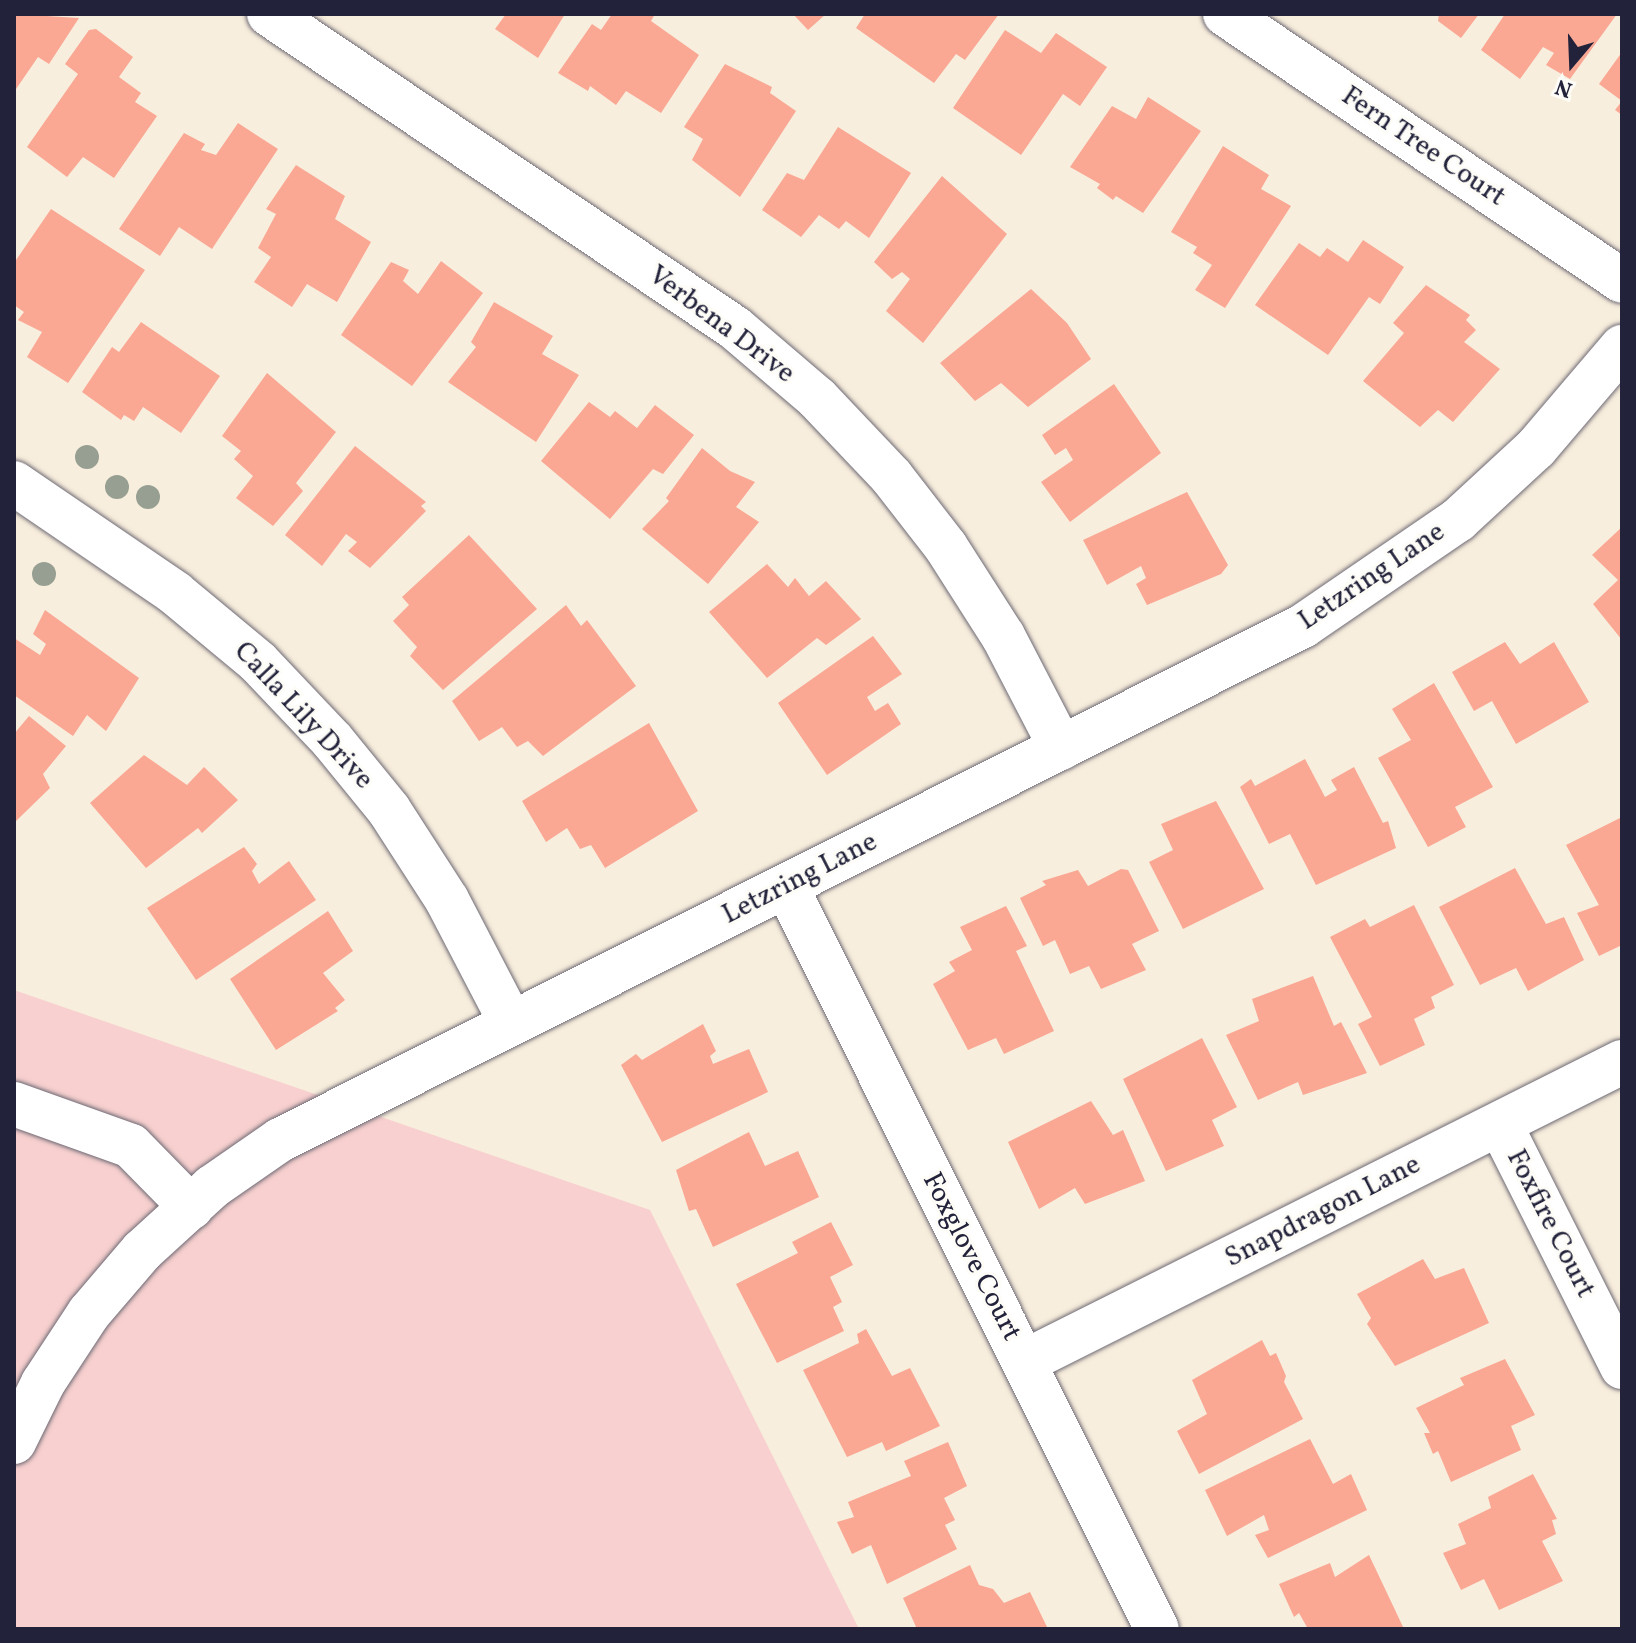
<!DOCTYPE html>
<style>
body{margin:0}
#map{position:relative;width:1636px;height:1643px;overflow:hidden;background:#f8eedd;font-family:Vollkorn,serif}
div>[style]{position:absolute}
.built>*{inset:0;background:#f7d0cf}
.building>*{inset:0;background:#faa794}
.roads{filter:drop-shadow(0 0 2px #6d6974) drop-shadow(0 0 2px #6d6974)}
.minor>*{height:44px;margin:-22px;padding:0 22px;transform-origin:22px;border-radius:22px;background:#fff}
.trees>*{width:24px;height:24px;margin:-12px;border-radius:50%;background:#979f92}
span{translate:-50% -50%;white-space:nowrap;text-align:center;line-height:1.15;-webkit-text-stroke:6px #fdfcf7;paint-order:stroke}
.street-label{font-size:28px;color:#22223b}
.frame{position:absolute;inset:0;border:16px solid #22223b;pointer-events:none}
.north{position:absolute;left:1532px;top:24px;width:80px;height:80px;-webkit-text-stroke:6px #fdfcf7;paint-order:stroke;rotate:199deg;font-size:22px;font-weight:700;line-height:32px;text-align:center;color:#22223b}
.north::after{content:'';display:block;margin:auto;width:28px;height:36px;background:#22223b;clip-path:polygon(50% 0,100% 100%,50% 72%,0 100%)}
</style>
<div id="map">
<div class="built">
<div style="clip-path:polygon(14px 990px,650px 1210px,859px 1629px,14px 1629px)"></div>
</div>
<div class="building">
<div style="clip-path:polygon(14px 14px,79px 18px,49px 64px,38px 57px,14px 92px)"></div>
<div style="clip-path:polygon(506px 14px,565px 14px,538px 58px,495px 29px)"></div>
<div style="clip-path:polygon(612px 14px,655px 14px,651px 21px,699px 55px,661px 113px,626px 91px,616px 105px,590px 86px,588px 91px,558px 73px,592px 24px,601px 30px)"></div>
<div style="clip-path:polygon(793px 14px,826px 14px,808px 30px)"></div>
<div style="clip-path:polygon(865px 14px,999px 14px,965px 60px,956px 54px,934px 83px,856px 28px)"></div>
<div style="clip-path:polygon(1439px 14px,1479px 14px,1461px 38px,1438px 21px)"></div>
<div style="clip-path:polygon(1505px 14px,1617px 14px,1570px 79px,1546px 65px,1554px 53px,1543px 47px,1520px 79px,1481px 50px)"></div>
<div style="clip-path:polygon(96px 29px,133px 57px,119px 77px,141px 93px,135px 102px,157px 116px,114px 178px,83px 157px,67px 177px,27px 147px,78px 74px,65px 64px,89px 30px)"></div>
<div style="clip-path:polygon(1005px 30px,1041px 53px,1056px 33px,1107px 67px,1080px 106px,1063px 94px,1021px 155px,953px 108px)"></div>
<div style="clip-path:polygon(1622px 52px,1622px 115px,1615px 110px,1622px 101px,1599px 84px)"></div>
<div style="clip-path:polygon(725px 64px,772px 87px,770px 93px,796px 111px,740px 197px,692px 160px,703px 139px,684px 127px)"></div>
<div style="clip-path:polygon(1148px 97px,1201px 131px,1143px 213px,1116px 196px,1113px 200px,1097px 188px,1100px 184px,1070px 167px,1112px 106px,1136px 119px)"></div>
<div style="clip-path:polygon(238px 123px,278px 149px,212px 249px,179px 227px,160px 256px,119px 229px,184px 133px,205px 144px,201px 150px,216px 155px)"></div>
<div style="clip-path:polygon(838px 127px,911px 173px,869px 238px,846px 221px,839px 229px,819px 215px,801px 237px,762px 210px,787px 173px,804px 180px)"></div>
<div style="clip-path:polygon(1223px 146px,1269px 175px,1261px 189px,1291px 206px,1225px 308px,1195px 290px,1212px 265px,1193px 253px,1197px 247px,1171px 232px)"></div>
<div style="clip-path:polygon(296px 165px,345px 196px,335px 219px,371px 242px,337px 302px,307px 284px,292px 307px,254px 282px,271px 257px,258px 248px,276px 214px,266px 209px)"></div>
<div style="clip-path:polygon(942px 176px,1007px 234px,923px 343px,886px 311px,910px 279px,902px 272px,892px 279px,874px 262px)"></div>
<div style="clip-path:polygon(51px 209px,145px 270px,68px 383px,27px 357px,42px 332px,18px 320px,24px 312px,14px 305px,14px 263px)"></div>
<div style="clip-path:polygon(1363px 240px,1404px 267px,1380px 304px,1369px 297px,1328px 355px,1255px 305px,1299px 243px,1320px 257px,1327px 248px,1348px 262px)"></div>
<div style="clip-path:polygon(441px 261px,483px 293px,412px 386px,341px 335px,391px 262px,409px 270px,403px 281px,418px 294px)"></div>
<div style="clip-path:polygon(1426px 285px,1470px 315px,1466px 320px,1476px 330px,1464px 342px,1500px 369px,1453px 422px,1438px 410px,1420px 427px,1363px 381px,1404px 333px,1393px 323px)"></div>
<div style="clip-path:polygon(1031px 289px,1067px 323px,1091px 359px,1028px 407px,1001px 383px,975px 401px,940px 363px)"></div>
<div style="clip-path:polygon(494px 302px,553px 336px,542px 354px,579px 375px,536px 442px,448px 382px,476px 347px,471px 342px)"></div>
<div style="clip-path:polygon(141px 322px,220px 376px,181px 433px,143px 407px,134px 421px,124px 415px,121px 420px,82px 392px,112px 347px,119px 352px)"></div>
<div style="clip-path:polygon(267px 373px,336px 432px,296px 483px,303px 491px,273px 526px,236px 498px,253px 476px,234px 459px,241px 451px,222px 436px)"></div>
<div style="clip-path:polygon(1114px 384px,1161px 453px,1070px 522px,1041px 482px,1073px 460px,1066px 448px,1055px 455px,1042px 435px)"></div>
<div style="clip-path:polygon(589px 402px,610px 417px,615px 411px,637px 428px,655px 405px,694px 435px,663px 474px,653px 469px,610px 519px,541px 461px)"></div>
<div style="clip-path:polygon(355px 446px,426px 502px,421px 506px,426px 511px,370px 568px,348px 551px,357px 542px,346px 534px,322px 566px,285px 535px)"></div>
<div style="clip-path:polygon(702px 448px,730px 471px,755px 482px,736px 507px,759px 522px,708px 584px,642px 529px,669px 501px,666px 498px)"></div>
<div style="clip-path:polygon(1187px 492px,1228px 565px,1221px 574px,1147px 605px,1136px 584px,1146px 578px,1141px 566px,1107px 585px,1083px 540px)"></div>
<div style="clip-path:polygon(1622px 527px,1622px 640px,1593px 604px,1618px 580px,1592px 555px)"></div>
<div style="clip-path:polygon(469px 535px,537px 609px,443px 690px,410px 656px,417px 647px,393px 621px,409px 605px,402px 597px)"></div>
<div style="clip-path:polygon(767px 564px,788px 587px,795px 578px,809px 596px,826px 581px,861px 619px,826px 645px,817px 638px,767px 678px,709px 612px)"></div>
<div style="clip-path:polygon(566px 605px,581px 626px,587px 620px,636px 686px,543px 756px,528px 741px,517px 747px,502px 727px,479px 741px,452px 701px)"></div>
<div style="clip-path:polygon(45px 610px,139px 678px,106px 731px,87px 715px,73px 736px,14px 695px,14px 638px,40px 655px,46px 644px,33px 634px)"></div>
<div style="clip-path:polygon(873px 636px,902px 674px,867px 697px,875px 711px,888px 703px,901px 724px,827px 775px,778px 703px)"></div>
<div style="clip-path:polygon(1505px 642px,1520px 664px,1554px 642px,1589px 702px,1516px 744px,1492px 701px,1474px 711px,1452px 672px)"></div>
<div style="clip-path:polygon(1434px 683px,1493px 787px,1455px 807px,1466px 827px,1428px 847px,1378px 758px,1411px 740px,1392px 709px)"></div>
<div style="clip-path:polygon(29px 716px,66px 746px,43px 774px,50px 788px,14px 823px,14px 734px)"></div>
<div style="clip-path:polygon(649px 723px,698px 811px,605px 868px,591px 845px,580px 849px,567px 828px,546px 842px,522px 801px)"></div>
<div style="clip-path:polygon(144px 755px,187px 785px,204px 767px,238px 800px,202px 833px,198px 828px,146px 868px,90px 803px)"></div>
<div style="clip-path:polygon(1305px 759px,1325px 797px,1337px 790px,1331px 780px,1354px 767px,1383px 823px,1388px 821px,1396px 848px,1316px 885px,1290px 834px,1269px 844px,1240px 787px,1251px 779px,1255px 786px)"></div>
<div style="clip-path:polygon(1216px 801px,1264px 889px,1183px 929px,1149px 862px,1173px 850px,1161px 824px)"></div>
<div style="clip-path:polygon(1622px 817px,1622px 945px,1599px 956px,1577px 913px,1599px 905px,1566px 845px)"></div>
<div style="clip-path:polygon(244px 847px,257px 864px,252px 871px,259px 884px,289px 861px,316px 900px,196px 980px,147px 908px)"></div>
<div style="clip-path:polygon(1515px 868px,1546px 924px,1564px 917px,1584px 960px,1528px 991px,1516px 968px,1480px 985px,1439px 907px)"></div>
<div style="clip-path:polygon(1121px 869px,1128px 870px,1159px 931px,1132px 944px,1146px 970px,1101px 989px,1089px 966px,1070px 974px,1055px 940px,1043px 946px,1020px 898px,1046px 885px,1042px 881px,1078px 870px,1088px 886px)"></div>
<div style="clip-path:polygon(1414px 905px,1454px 985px,1431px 997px,1435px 1008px,1414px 1019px,1425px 1045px,1380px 1066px,1358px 1024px,1372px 1017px,1330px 937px,1365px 919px,1370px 927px)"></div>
<div style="clip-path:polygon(1006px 906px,1027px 946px,1016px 951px,1054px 1031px,1004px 1054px,996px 1038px,968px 1050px,933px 984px,955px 971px,949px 962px,972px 950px,960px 927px)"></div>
<div style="clip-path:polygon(328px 911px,353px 951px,323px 973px,345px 1000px,335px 1008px,338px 1011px,276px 1050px,230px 979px)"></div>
<div style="clip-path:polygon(1313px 976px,1334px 1026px,1341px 1022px,1367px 1073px,1303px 1095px,1298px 1082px,1258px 1100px,1226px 1035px,1259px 1021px,1252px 999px)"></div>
<div style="clip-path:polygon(703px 1024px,716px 1051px,710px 1056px,713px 1064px,749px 1049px,768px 1092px,662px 1142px,621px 1065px,636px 1054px,642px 1060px)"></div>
<div style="clip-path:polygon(1202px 1038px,1237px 1107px,1212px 1120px,1224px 1146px,1166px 1171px,1123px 1079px)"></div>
<div style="clip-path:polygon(1091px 1101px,1113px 1135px,1123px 1130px,1145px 1181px,1085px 1204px,1075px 1188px,1039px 1209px,1008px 1142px)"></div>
<div style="clip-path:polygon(749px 1132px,765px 1166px,798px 1151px,819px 1197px,713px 1247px,696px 1209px,689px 1211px,676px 1170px)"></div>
<div style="clip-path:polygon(831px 1222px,853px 1265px,830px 1277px,842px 1302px,833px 1307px,844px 1331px,777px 1363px,736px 1284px,798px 1253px,792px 1242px)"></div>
<div style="clip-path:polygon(1423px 1259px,1435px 1279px,1464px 1268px,1489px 1323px,1395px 1366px,1367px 1324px,1371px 1318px,1357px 1294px)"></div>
<div style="clip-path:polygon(866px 1329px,892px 1376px,910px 1368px,940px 1426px,886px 1451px,882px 1442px,847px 1457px,803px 1370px,859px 1343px,857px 1334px)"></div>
<div style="clip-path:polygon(1262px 1340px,1270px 1356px,1276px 1353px,1286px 1376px,1284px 1382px,1303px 1419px,1199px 1474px,1177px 1431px,1207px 1414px,1192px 1380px)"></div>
<div style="clip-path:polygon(1505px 1359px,1535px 1415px,1511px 1426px,1521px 1450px,1451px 1482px,1438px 1451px,1433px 1454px,1424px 1433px,1430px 1433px,1416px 1408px,1464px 1385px,1460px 1378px)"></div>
<div style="clip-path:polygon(1310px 1439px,1333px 1484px,1351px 1474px,1367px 1510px,1268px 1558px,1255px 1535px,1269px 1530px,1264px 1515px,1227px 1536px,1205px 1490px)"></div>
<div style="clip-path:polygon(948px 1442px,967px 1486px,944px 1498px,955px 1520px,945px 1525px,957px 1549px,887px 1584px,871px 1545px,852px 1554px,837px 1522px,854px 1517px,848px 1502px,911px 1476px,904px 1461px)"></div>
<div style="clip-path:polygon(1533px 1474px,1557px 1519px,1552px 1520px,1556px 1534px,1542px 1541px,1563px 1581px,1499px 1610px,1484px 1579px,1461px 1590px,1443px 1553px,1466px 1544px,1458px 1524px,1491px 1508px,1488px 1497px)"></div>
<div style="clip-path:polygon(1369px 1555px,1404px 1629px,1308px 1629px,1299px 1613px,1294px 1617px,1279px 1584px,1330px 1563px,1335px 1577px)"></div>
<div style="clip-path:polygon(970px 1565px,979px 1585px,993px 1589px,1004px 1603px,1030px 1592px,1048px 1629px,917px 1629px,903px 1598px)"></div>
</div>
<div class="roads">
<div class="minor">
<div style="left:269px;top:14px;width:562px;rotate:33.97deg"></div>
<div style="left:735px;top:328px;width:108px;rotate:40.5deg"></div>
<div style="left:817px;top:398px;width:108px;rotate:46.5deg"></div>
<div style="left:891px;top:476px;width:90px;rotate:52.2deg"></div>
<div style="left:946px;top:547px;width:106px;rotate:57.4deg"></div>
<div style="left:1003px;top:636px;width:126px;rotate:62.6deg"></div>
<div style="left:1225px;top:14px;width:478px;rotate:33.9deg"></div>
<div style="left:14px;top:483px;width:195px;rotate:34.3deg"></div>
<div style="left:175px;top:593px;width:108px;rotate:39.7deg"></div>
<div style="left:258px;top:662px;width:108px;rotate:46.5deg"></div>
<div style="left:332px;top:740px;width:90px;rotate:50.8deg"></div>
<div style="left:389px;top:810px;width:107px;rotate:57.2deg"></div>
<div style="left:447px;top:900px;width:139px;rotate:62.5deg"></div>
<div style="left:786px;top:886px;width:830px;rotate:63.47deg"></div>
<div style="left:14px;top:1104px;width:124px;rotate:19.7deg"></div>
<div style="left:131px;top:1146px;width:86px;rotate:45.5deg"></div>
<div style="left:1500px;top:1124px;width:272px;rotate:63.3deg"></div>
<div style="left:1024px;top:1362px;width:669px;rotate:-26.64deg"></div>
<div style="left:14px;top:1442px;width:66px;rotate:-63.8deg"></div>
<div style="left:43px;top:1383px;width:84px;rotate:-56.7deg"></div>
<div style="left:89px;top:1313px;width:82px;rotate:-49.5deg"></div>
<div style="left:142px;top:1251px;width:95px;rotate:-42.4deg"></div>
<div style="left:212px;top:1187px;width:83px;rotate:-34.7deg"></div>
<div style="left:280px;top:1140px;width:1145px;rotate:-26.68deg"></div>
<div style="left:1303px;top:626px;width:188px;rotate:-34.4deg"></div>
<div style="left:1458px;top:520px;width:106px;rotate:-42.7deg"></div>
<div style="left:1536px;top:448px;width:133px;rotate:-49.6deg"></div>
</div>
</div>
<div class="trees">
<div style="left:87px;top:457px"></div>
<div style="left:117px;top:487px"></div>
<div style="left:148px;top:497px"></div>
<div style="left:44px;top:574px"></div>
</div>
<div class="street-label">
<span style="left:1423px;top:147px;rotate:34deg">Fern Tree Court</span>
<span style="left:721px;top:325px;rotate:37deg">Verbena Drive</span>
<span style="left:1372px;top:577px;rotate:-34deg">Letzring Lane</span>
<span style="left:303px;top:716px;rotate:47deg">Calla Lily Drive</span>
<span style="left:800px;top:879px;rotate:-27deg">Letzring Lane</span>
<span style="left:1323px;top:1212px;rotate:-27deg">Snapdragon Lane</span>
<span style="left:1550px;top:1224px;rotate:63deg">Foxfire Court</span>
<span style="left:971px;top:1257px;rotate:63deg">Foxglove Court</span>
</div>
<div class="frame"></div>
<div class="north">N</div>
</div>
